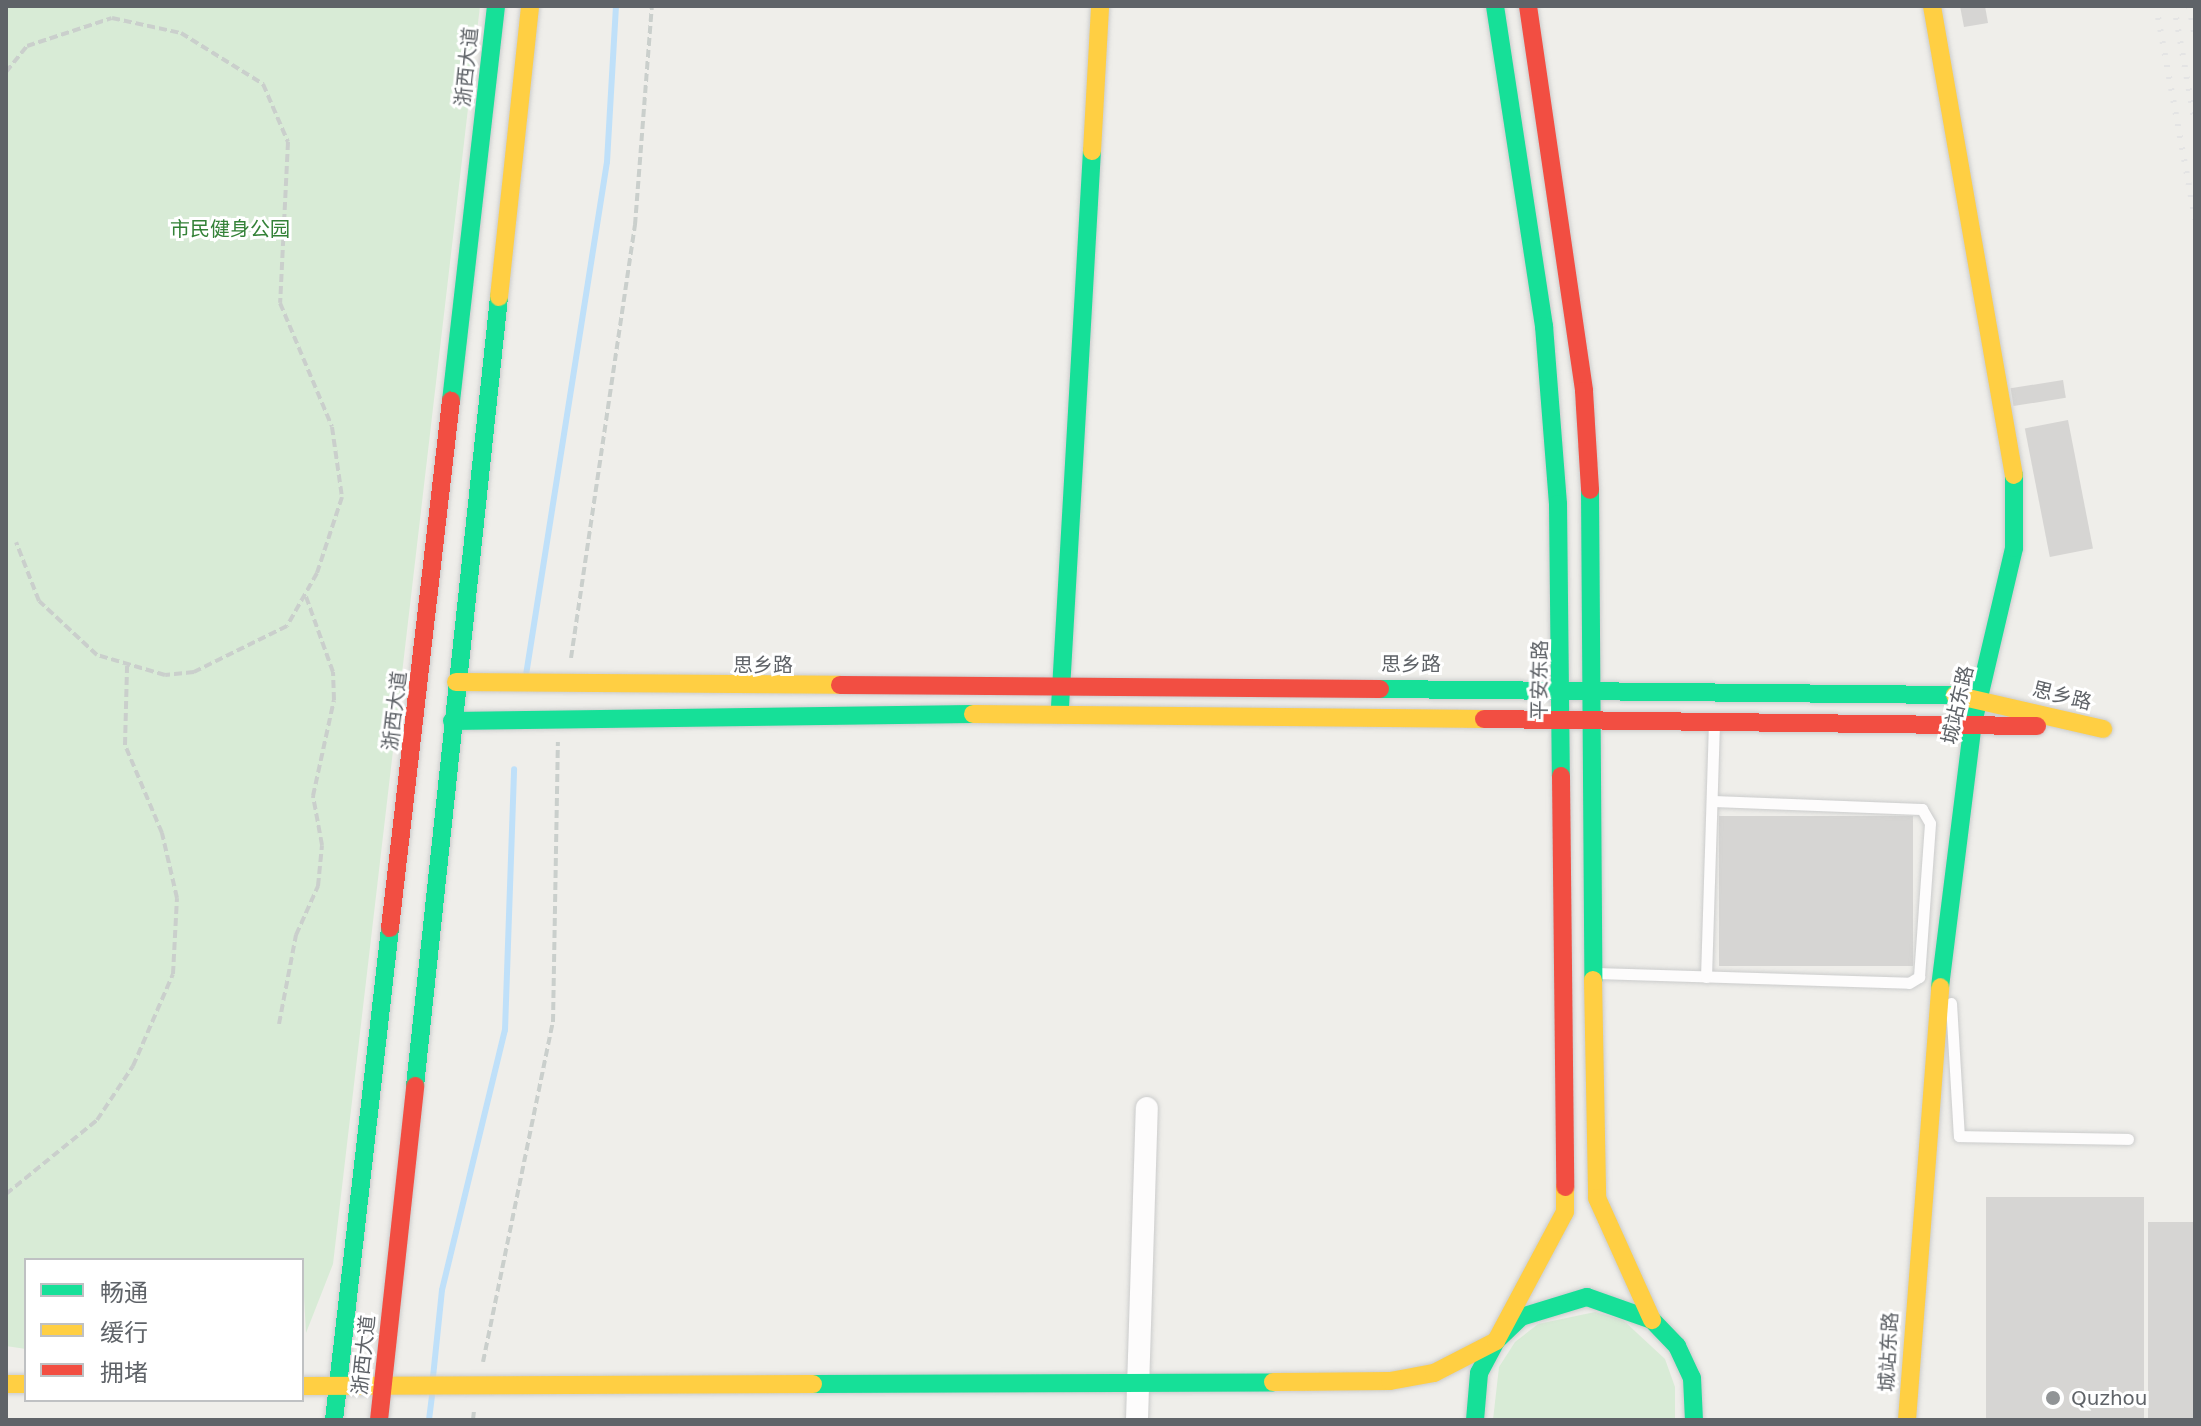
<!DOCTYPE html>
<meta charset="utf-8">
<style>
body{margin:0}
#map{position:relative;width:2201px;height:1426px;overflow:hidden;background:#efeeea;font-family:"DejaVu Sans","Noto Sans SC",sans-serif}
div>[style]{position:absolute}
.green>*{inset:0;background:#d8ebd6}
.stream>*{height:6px;margin:-3px;padding:0 3px;transform-origin:3px;border-radius:3px;background:#bfe0f9}
.building>*{inset:0;background:#d6d5d3;transform-origin:0 0}
.path>*{height:4px;margin-top:-2px;transform-origin:0;background:repeating-linear-gradient(90deg,#cacfcc 0 8px,transparent 0 12px)}
.roads{filter:drop-shadow(0 0 2px #cbcccc) drop-shadow(0 0 2px #cbcccc)}
.lane>*{height:11px;margin:-5.5px;padding:0 5.5px;transform-origin:5.5px;border-radius:5.5px;background:#fdfcfc}
.street>*{height:22px;margin:-11px;padding:0 11px;transform-origin:11px;border-radius:11px;background:#fdfcfc}
.fast>*{height:18px;margin:-9px;padding:0 9px;transform-origin:9px;border-radius:9px;background:#16e098}
.slow>*{height:18px;margin:-9px;padding:0 9px;transform-origin:9px;border-radius:9px;background:#ffcf43}
.jam>*{height:18px;margin:-9px;padding:0 9px;transform-origin:9px;border-radius:9px;background:#f24e42}
.rail>*{height:6px;margin-top:-3px;transform-origin:0;background:repeating-linear-gradient(90deg,#e4e4e4 0 2px,transparent 0 12px)}
.dots>*{width:22px;height:22px;translate:-50% -50%;box-sizing:border-box;border:4px solid #fff;border-radius:50%}
span{translate:-50% -50%;white-space:nowrap;text-align:center;line-height:1.15;-webkit-text-stroke:6px #fff;paint-order:stroke}
.street-label{font-size:20px;color:#5f6368}
.park-label{font-size:20px;color:#348238}
.poi-label{font-size:20px;color:#5f6368}
.left{translate:0 -50%;text-align:left}
.frame{position:absolute;inset:0;border:8px solid #5f6368;pointer-events:none}
.legend{position:absolute;left:24px;top:1258px;width:280px;height:144px;box-sizing:border-box;background:#fff;border:2px solid #bfc1c3;margin:0;padding:10px 14px;list-style:none;font-size:24px;color:#5f6368}
.legend li{display:flex;align-items:center;gap:16px;height:40px}
.legend b{width:40px;border:2px solid #bfc1c3}
</style>
<div id="map">
<div class="green">
<div style="clip-path:polygon(6px 6px,480px 6px,333px 1264px,306px 1333px,302px 1260px,26px 1260px,26px 1349px,6px 1346px)"></div>
<div style="clip-path:polygon(1595px 1312px,1623px 1320px,1665px 1359px,1675px 1387px,1675px 1420px,1493px 1420px,1499px 1367px,1515px 1342px,1538px 1324px)"></div>
</div>
<div class="stream">
<div style="left:526px;top:675px;width:519px;rotate:-81.03deg"></div>
<div style="left:607px;top:162px;width:156px;rotate:-86.7deg"></div>
<div style="left:433px;top:1377px;width:87px;rotate:-84.1deg"></div>
<div style="left:442px;top:1290px;width:268px;rotate:-76.4deg"></div>
<div style="left:505px;top:1030px;width:261px;rotate:-88deg"></div>
<div style="left:429px;top:1420px;width:24px;rotate:-83deg"></div>
</div>
<div class="building">
<div style="clip-path:polygon(1960px 6px,1985px 6px,1988px 23px,1964px 27px)"></div>
<div style="left:2063px;top:380px;width:18px;height:53px;rotate:81deg"></div>
<div style="left:2068px;top:420px;width:131px;height:44px;rotate:79deg"></div>
<div style="left:1719px;top:816px;width:194px;height:150px"></div>
<div style="left:1986px;top:1197px;width:158px;height:223px"></div>
<div style="left:2195px;top:1222px;width:198px;height:47px;rotate:90deg"></div>
</div>
<div class="path">
<div style="left:6px;top:72px;width:33px;rotate:-51deg"></div>
<div style="left:27px;top:46px;width:89px;rotate:-18.2deg"></div>
<div style="left:112px;top:18px;width:71px;rotate:12.3deg"></div>
<div style="left:181px;top:33px;width:97px;rotate:31.9deg"></div>
<div style="left:263px;top:84px;width:63px;rotate:66.7deg"></div>
<div style="left:288px;top:142px;width:161px;rotate:92.8deg"></div>
<div style="left:280px;top:303px;width:134px;rotate:67.2deg"></div>
<div style="left:332px;top:427px;width:71px;rotate:81.9deg"></div>
<div style="left:342px;top:497px;width:80px;rotate:108.2deg"></div>
<div style="left:317px;top:573px;width:61px;rotate:119.5deg"></div>
<div style="left:287px;top:626px;width:104px;rotate:153.7deg"></div>
<div style="left:194px;top:672px;width:29px;rotate:174deg"></div>
<div style="left:165px;top:675px;width:71px;rotate:-163.6deg"></div>
<div style="left:97px;top:655px;width:79px;rotate:-137deg"></div>
<div style="left:39px;top:601px;width:63px;rotate:-111.3deg"></div>
<div style="left:571px;top:658px;width:438px;rotate:-81.6deg"></div>
<div style="left:635px;top:225px;width:220px;rotate:-85.6deg"></div>
<div style="left:279px;top:1024px;width:91px;rotate:-79.2deg"></div>
<div style="left:296px;top:935px;width:54px;rotate:-65.8deg"></div>
<div style="left:318px;top:886px;width:41px;rotate:-84.4deg"></div>
<div style="left:322px;top:845px;width:50px;rotate:-100.4deg"></div>
<div style="left:313px;top:796px;width:98px;rotate:-77.7deg"></div>
<div style="left:334px;top:700px;width:28px;rotate:-92deg"></div>
<div style="left:333px;top:672px;width:83px;rotate:-109.7deg"></div>
<div style="left:6px;top:1194px;width:117px;rotate:-39.1deg"></div>
<div style="left:97px;top:1120px;width:65px;rotate:-56.3deg"></div>
<div style="left:133px;top:1066px;width:100px;rotate:-66.5deg"></div>
<div style="left:173px;top:974px;width:76px;rotate:-87deg"></div>
<div style="left:177px;top:898px;width:67px;rotate:-103deg"></div>
<div style="left:162px;top:833px;width:95px;rotate:-112.8deg"></div>
<div style="left:125px;top:745px;width:79px;rotate:-88.5deg"></div>
<div style="left:483px;top:1362px;width:347px;rotate:-78.4deg"></div>
<div style="left:553px;top:1022px;width:280px;rotate:-89deg"></div>
<div style="left:473px;top:1420px;width:10px;rotate:-84deg"></div>
</div>
<div class="roads">
<div class="lane">
<div style="left:1596px;top:973px;width:313px;rotate:1.8deg"></div>
<div style="left:1909px;top:983px;width:12px;rotate:-31deg"></div>
<div style="left:1919px;top:977px;width:154px;rotate:-85.9deg"></div>
<div style="left:1930px;top:823px;width:16px;rotate:-120deg"></div>
<div style="left:1922px;top:809px;width:210px;rotate:-177.8deg"></div>
<div style="left:1706px;top:977px;width:252px;rotate:-88.2deg"></div>
<div style="left:1951px;top:1003px;width:133px;rotate:86.6deg"></div>
<div style="left:1959px;top:1136px;width:169px;rotate:1deg"></div>
</div>
<div class="street">
<div style="left:1137px;top:1420px;width:312px;rotate:-88.2deg"></div>
</div>
<div class="fast">
<div style="left:1495px;top:6px;width:324px;rotate:81.3deg"></div>
<div style="left:1544px;top:326px;width:179px;rotate:85.5deg"></div>
<div style="left:1558px;top:504px;width:272px;rotate:89.4deg"></div>
<div style="left:451px;top:401px;width:398px;rotate:-83.5deg"></div>
<div style="left:1590px;top:490px;width:490px;rotate:89.6deg"></div>
<div style="left:1380px;top:689px;width:575px;rotate:0.6deg"></div>
<div style="left:1060px;top:707px;width:557px;rotate:-86.71deg"></div>
<div style="left:452px;top:721px;width:521px;rotate:-0.77deg"></div>
<div style="left:1940px;top:987px;width:266px;rotate:-82.9deg"></div>
<div style="left:1973px;top:723px;width:180px;rotate:-76.8deg"></div>
<div style="left:2014px;top:548px;width:73px;rotate:-90deg"></div>
<div style="left:415px;top:1086px;width:793px;rotate:-83.92deg"></div>
<div style="left:813px;top:1384px;width:460px;rotate:-0.2deg"></div>
<div style="left:334px;top:1420px;width:495px;rotate:-83.5deg"></div>
<div style="left:1475px;top:1420px;width:47px;rotate:-85.1deg"></div>
<div style="left:1479px;top:1373px;width:36px;rotate:-62deg"></div>
<div style="left:1496px;top:1341px;width:35px;rotate:-44deg"></div>
<div style="left:1521px;top:1317px;width:69px;rotate:-16.9deg"></div>
<div style="left:1587px;top:1297px;width:69px;rotate:19.5deg"></div>
<div style="left:1652px;top:1320px;width:36px;rotate:46deg"></div>
<div style="left:1677px;top:1346px;width:35px;rotate:65deg"></div>
<div style="left:1692px;top:1378px;width:42px;rotate:87.3deg"></div>
</div>
<div class="slow">
<div style="left:1932px;top:6px;width:476px;rotate:80.1deg"></div>
<div style="left:1092px;top:151px;width:145px;rotate:-86.8deg"></div>
<div style="left:499px;top:297px;width:293px;rotate:-83.9deg"></div>
<div style="left:456px;top:682px;width:384px;rotate:0.4deg"></div>
<div style="left:1955px;top:695px;width:152px;rotate:12.9deg"></div>
<div style="left:973px;top:714px;width:511px;rotate:0.56deg"></div>
<div style="left:1593px;top:980px;width:218px;rotate:88.9deg"></div>
<div style="left:1597px;top:1198px;width:134px;rotate:65.7deg"></div>
<div style="left:1273px;top:1382px;width:117px;rotate:-0.5deg"></div>
<div style="left:1390px;top:1381px;width:45px;rotate:-10.3deg"></div>
<div style="left:1434px;top:1373px;width:70px;rotate:-27.3deg"></div>
<div style="left:1496px;top:1341px;width:146px;rotate:-61.9deg"></div>
<div style="left:1565px;top:1212px;width:25px;rotate:-90deg"></div>
<div style="left:6px;top:1384px;width:20px"></div>
<div style="left:302px;top:1386px;width:511px;rotate:-0.22deg"></div>
<div style="left:1907px;top:1420px;width:434px;rotate:-85.6deg"></div>
</div>
<div class="jam">
<div style="left:1528px;top:6px;width:389px;rotate:81.7deg"></div>
<div style="left:1584px;top:391px;width:99px;rotate:86.5deg"></div>
<div style="left:840px;top:685px;width:540px;rotate:0.42deg"></div>
<div style="left:1484px;top:719px;width:553px;rotate:0.73deg"></div>
<div style="left:1561px;top:776px;width:411px;rotate:89.4deg"></div>
<div style="left:390px;top:928px;width:531px;rotate:-83.4deg"></div>
<div style="left:379px;top:1420px;width:336px;rotate:-83.8deg"></div>
</div>
</div>
<div class="rail">
<div style="left:2156px;top:6px;width:217px;rotate:79.6deg"></div>
<div style="left:2174px;top:6px;width:120px;rotate:79.9deg"></div>
<div style="left:2189px;top:6px;width:33px;rotate:79deg"></div>
</div>
<div class="dots">
<div style="left:2053px;top:1398px;background:#919496"></div>
</div>
<div class="street-label">
<span style="left:467px;top:67px;rotate:-84deg">浙西大道</span>
<span style="left:1411px;top:664px">思乡路</span>
<span style="left:763px;top:665px">思乡路</span>
<span style="left:1540px;top:680px;rotate:-89deg">平安东路</span>
<span style="left:2062px;top:696px;rotate:14deg">思乡路</span>
<span style="left:1958px;top:705px;rotate:-77deg">城站东路</span>
<span style="left:395px;top:711px;rotate:-83deg">浙西大道</span>
<span style="left:1889px;top:1352px;rotate:-87deg">城站东路</span>
<span style="left:364px;top:1355px;rotate:-84deg">浙西大道</span>
</div>
<div class="park-label">
<span style="left:230px;top:229px">市民健身公园</span>
</div>
<div class="poi-label">
<span class="left" style="left:2071px;top:1398px">Quzhou</span>
</div>
<div class="frame"></div>
<ul class="legend">
<li><b style="height:10px;background:#16e098"></b>畅通</li>
<li><b style="height:10px;background:#ffcf43"></b>缓行</li>
<li><b style="height:10px;background:#f24e42"></b>拥堵</li>
</ul>
</div>
